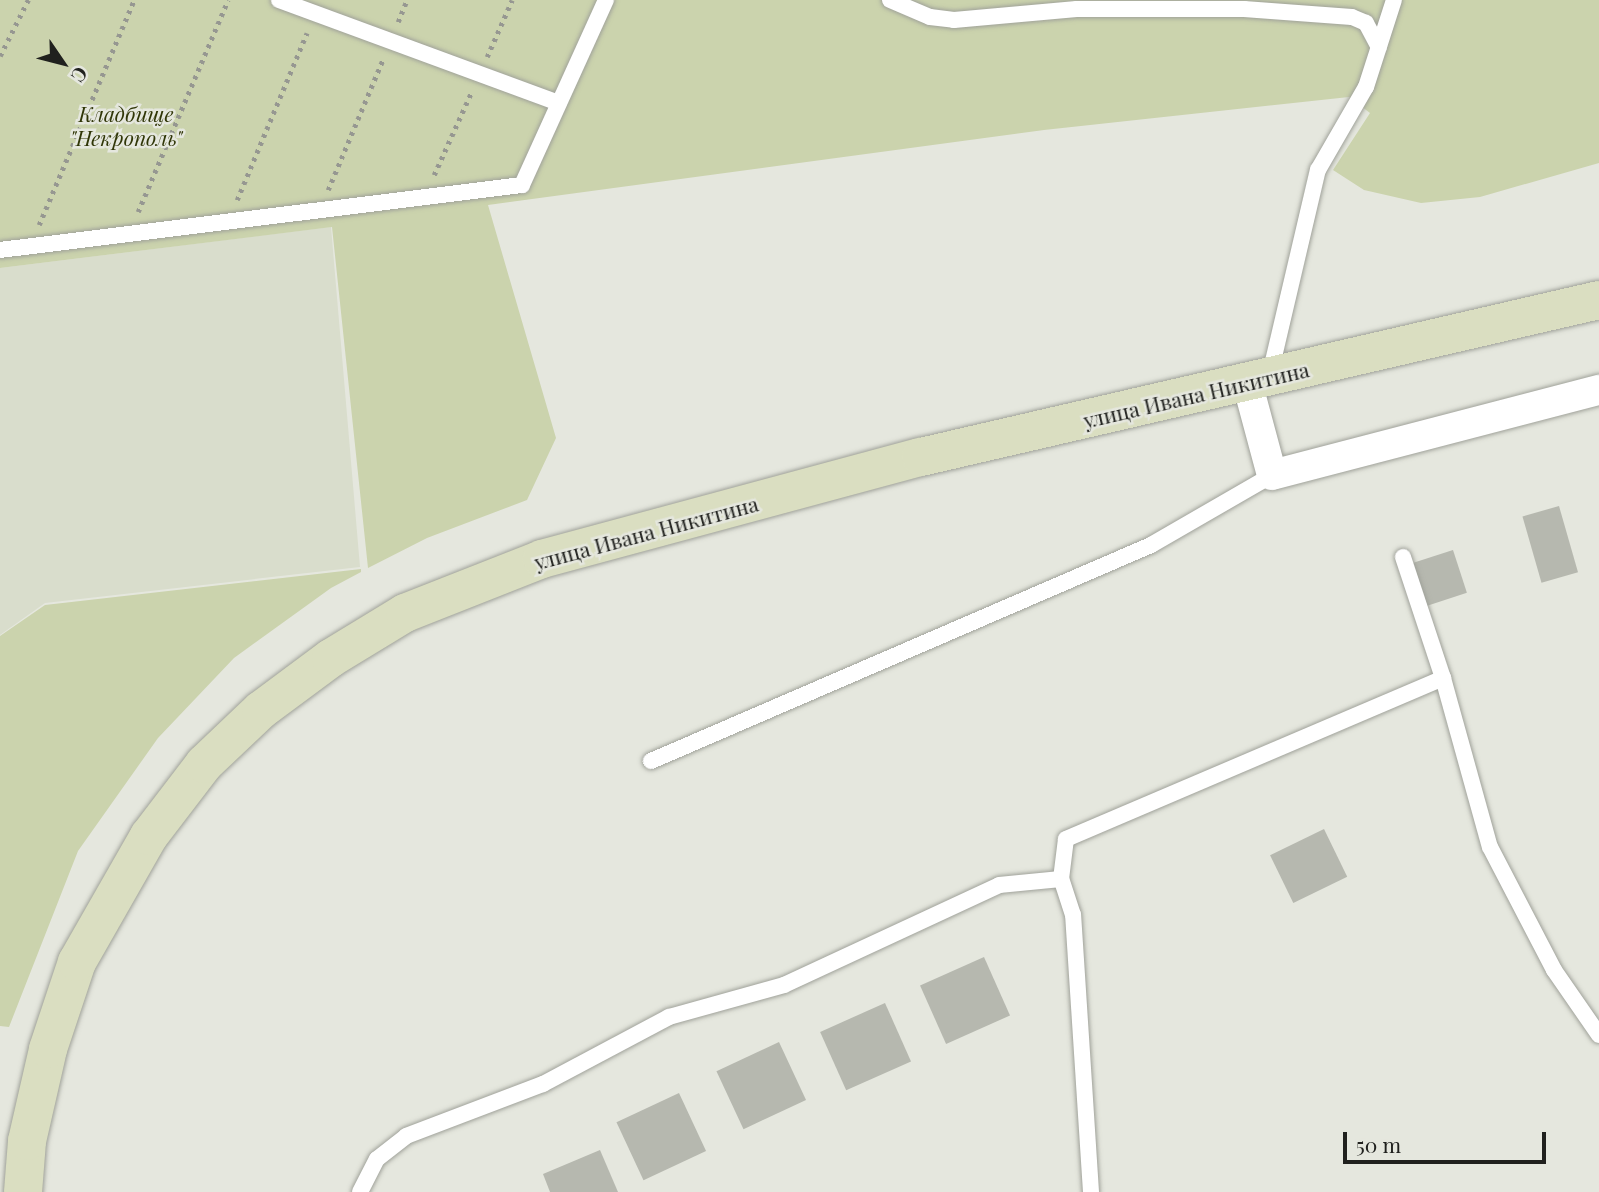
<!DOCTYPE html>
<meta charset="utf-8">
<style>
body{margin:0}
#map{position:relative;width:1599px;height:1192px;overflow:hidden;background:#e5e7de;font-family:"Playfair Display",serif}
div>[style]{position:absolute}
.built>*{inset:0;background:#d9ddcc}
.green>*{inset:0;background:#cbd3ad}
.building>*{inset:0;background:#b6b8af;transform-origin:0 0}
.path>*{height:4.5px;margin-top:-2.25px;transform-origin:0;background:repeating-linear-gradient(90deg,#969791 0 3.5px,transparent 0 8.5px)}
.roads{filter:drop-shadow(0 0 2px #a0a29a) drop-shadow(0 0 2px #a0a29a)}
.service>*{height:16px;margin:-8px;padding:0 8px;transform-origin:8px;border-radius:8px;background:#fff}
.minor>*{height:30px;margin:-15px;padding:0 15px;transform-origin:15px;border-radius:15px;background:#fff}
.secondary>*{height:38px;margin:-19px;padding:0 19px;transform-origin:19px;border-radius:19px;background:#dadec1}
span{translate:-50% -50%;white-space:nowrap;text-align:center;line-height:1.15;-webkit-text-stroke:5px #e5e7de;paint-order:stroke}
.park-label{font-size:21px;color:#303607;font-style:italic}
.street-label{font-size:21px;color:#20211e}
.north{position:absolute;left:28px;top:28px;width:70px;height:70px;-webkit-text-stroke:5px #e5e7de;paint-order:stroke;rotate:125deg;font-size:19px;font-weight:700;line-height:28px;text-align:center;color:#20211e}
.north::after{content:'';display:block;margin:auto;width:24px;height:32px;background:#20211e;clip-path:polygon(50% 0,100% 100%,50% 72%,0 100%)}
.scale{position:absolute;left:1343px;top:1132px;width:203px;height:32px;box-sizing:border-box;border:4px solid #20211e;border-top:0;padding-left:9px;font-size:21px;line-height:24px;white-space:nowrap;color:#20211e;-webkit-text-stroke:5px #e5e7de;paint-order:stroke}
</style>
<div id="map">
<div class="built">
<div style="clip-path:polygon(331px 227px,360px 567px,45px 603px,0 635px,0 268px)"></div>
</div>
<div class="green">
<div style="clip-path:polygon(0 0,1599px 0,1599px 163px,1480px 197px,1421px 203px,1364px 190px,1333px 170px,1370px 113px,1349px 97px,1044px 130px,488px 205px,556px 438px,527px 500px,427px 538px,368px 568px,332px 227px,0 268px)"></div>
<div style="clip-path:polygon(361px 569px,361px 572px,331px 588px,234px 658px,158px 738px,78px 851px,9px 1027px,0 1026px,0 636px,45px 605px)"></div>
</div>
<div class="building">
<div style="left:1559px;top:506px;width:69px;height:38px;rotate:74deg"></div>
<div style="left:1453px;top:550px;width:45px;height:44px;rotate:72deg"></div>
<div style="left:1324px;top:829px;width:53px;height:60px;rotate:64deg"></div>
<div style="left:984px;top:957px;width:64px;height:70px;rotate:66deg"></div>
<div style="left:885px;top:1003px;width:64px;height:71px;rotate:66deg"></div>
<div style="left:779px;top:1042px;width:64px;height:69px;rotate:65deg"></div>
<div style="left:679px;top:1093px;width:64px;height:69px;rotate:65deg"></div>
<div style="clip-path:polygon(600px 1150px,618px 1192px,550px 1192px,543px 1174px)"></div>
</div>
<div class="path">
<div style="left:398px;top:22px;width:24px;rotate:-68deg"></div>
<div style="left:0;top:56px;width:63px;rotate:-63.4deg"></div>
<div style="left:487px;top:57px;width:62px;rotate:-66.3deg"></div>
<div style="left:434px;top:175px;width:92px;rotate:-65.7deg"></div>
<div style="left:328px;top:190px;width:142px;rotate:-67.2deg"></div>
<div style="left:237px;top:200px;width:181px;rotate:-67.3deg"></div>
<div style="left:138px;top:212px;width:230px;rotate:-67deg"></div>
<div style="left:39px;top:225px;width:244px;rotate:-67.1deg"></div>
</div>
<div class="roads">
<div class="service">
<div style="left:279px;top:0;width:298px;rotate:20.2deg"></div>
<div style="left:890px;top:0;width:43px;rotate:23deg"></div>
<div style="left:930px;top:17px;width:24px;rotate:7deg"></div>
<div style="left:954px;top:20px;width:123px;rotate:-5.1deg"></div>
<div style="left:1077px;top:9px;width:167px"></div>
<div style="left:1244px;top:9px;width:108px;rotate:4.2deg"></div>
<div style="left:1352px;top:17px;width:15px;rotate:23deg"></div>
<div style="left:1366px;top:23px;width:27px;rotate:62deg"></div>
<div style="left:0;top:250px;width:526px;rotate:-7.1deg"></div>
<div style="left:522px;top:185px;width:203px;rotate:-65.6deg"></div>
<div style="left:1270px;top:374px;width:210px;rotate:-76.8deg"></div>
<div style="left:1318px;top:170px;width:96px;rotate:-60deg"></div>
<div style="left:1366px;top:87px;width:91px;rotate:-72.2deg"></div>
<div style="left:1403px;top:557px;width:127px;rotate:71.7deg"></div>
<div style="left:1443px;top:678px;width:175px;rotate:74.5deg"></div>
<div style="left:1490px;top:847px;width:139px;rotate:62.5deg"></div>
<div style="left:1554px;top:970px;width:79px;rotate:55.3deg"></div>
<div style="left:651px;top:761px;width:545px;rotate:-23.36deg"></div>
<div style="left:1151px;top:545px;width:140px;rotate:-30deg"></div>
<div style="left:360px;top:1192px;width:37px;rotate:-63deg"></div>
<div style="left:377px;top:1159px;width:37px;rotate:-38deg"></div>
<div style="left:406px;top:1136px;width:147px;rotate:-20.8deg"></div>
<div style="left:543px;top:1084px;width:143px;rotate:-28deg"></div>
<div style="left:669px;top:1017px;width:119px;rotate:-15.5deg"></div>
<div style="left:784px;top:985px;width:237px;rotate:-24.9deg"></div>
<div style="left:999px;top:885px;width:62px;rotate:-5.5deg"></div>
<div style="left:1091px;top:1192px;width:278px;rotate:-93.7deg"></div>
<div style="left:1073px;top:915px;width:38px;rotate:-108deg"></div>
<div style="left:1061px;top:879px;width:40px;rotate:-82.9deg"></div>
<div style="left:1066px;top:839px;width:410px;rotate:-23.1deg"></div>
</div>
<div class="minor">
<div style="left:1247px;top:382px;width:96px;rotate:75deg"></div>
<div style="left:1272px;top:475px;width:338px;rotate:-14.6deg"></div>
</div>
<div class="secondary">
<div style="left:23px;top:1192px;width:51px;rotate:-85.5deg"></div>
<div style="left:27px;top:1141px;width:94px;rotate:-77.1deg"></div>
<div style="left:48px;top:1049px;width:92px;rotate:-71.6deg"></div>
<div style="left:77px;top:962px;width:145px;rotate:-60.3deg"></div>
<div style="left:149px;top:836px;width:91px;rotate:-52.6deg"></div>
<div style="left:204px;top:764px;width:79px;rotate:-43.5deg"></div>
<div style="left:261px;top:710px;width:87px;rotate:-36.6deg"></div>
<div style="left:331px;top:658px;width:87px;rotate:-31.3deg"></div>
<div style="left:405px;top:613px;width:147px;rotate:-21.5deg"></div>
<div style="left:542px;top:559px;width:392px;rotate:-15.1deg"></div>
<div style="left:921px;top:457px;width:696px;rotate:-13.04deg"></div>
</div>
</div>
<div class="park-label">
<span style="left:126px;top:125px">Кладбище<br>"Некрополь"</span>
</div>
<div class="street-label">
<span style="left:1196px;top:394px;rotate:-13deg">улица Ивана Никитина</span>
<span style="left:646px;top:532px;rotate:-15deg">улица Ивана Никитина</span>
</div>
<div class="north">С</div>
<div class="scale">50 m</div>
</div>
